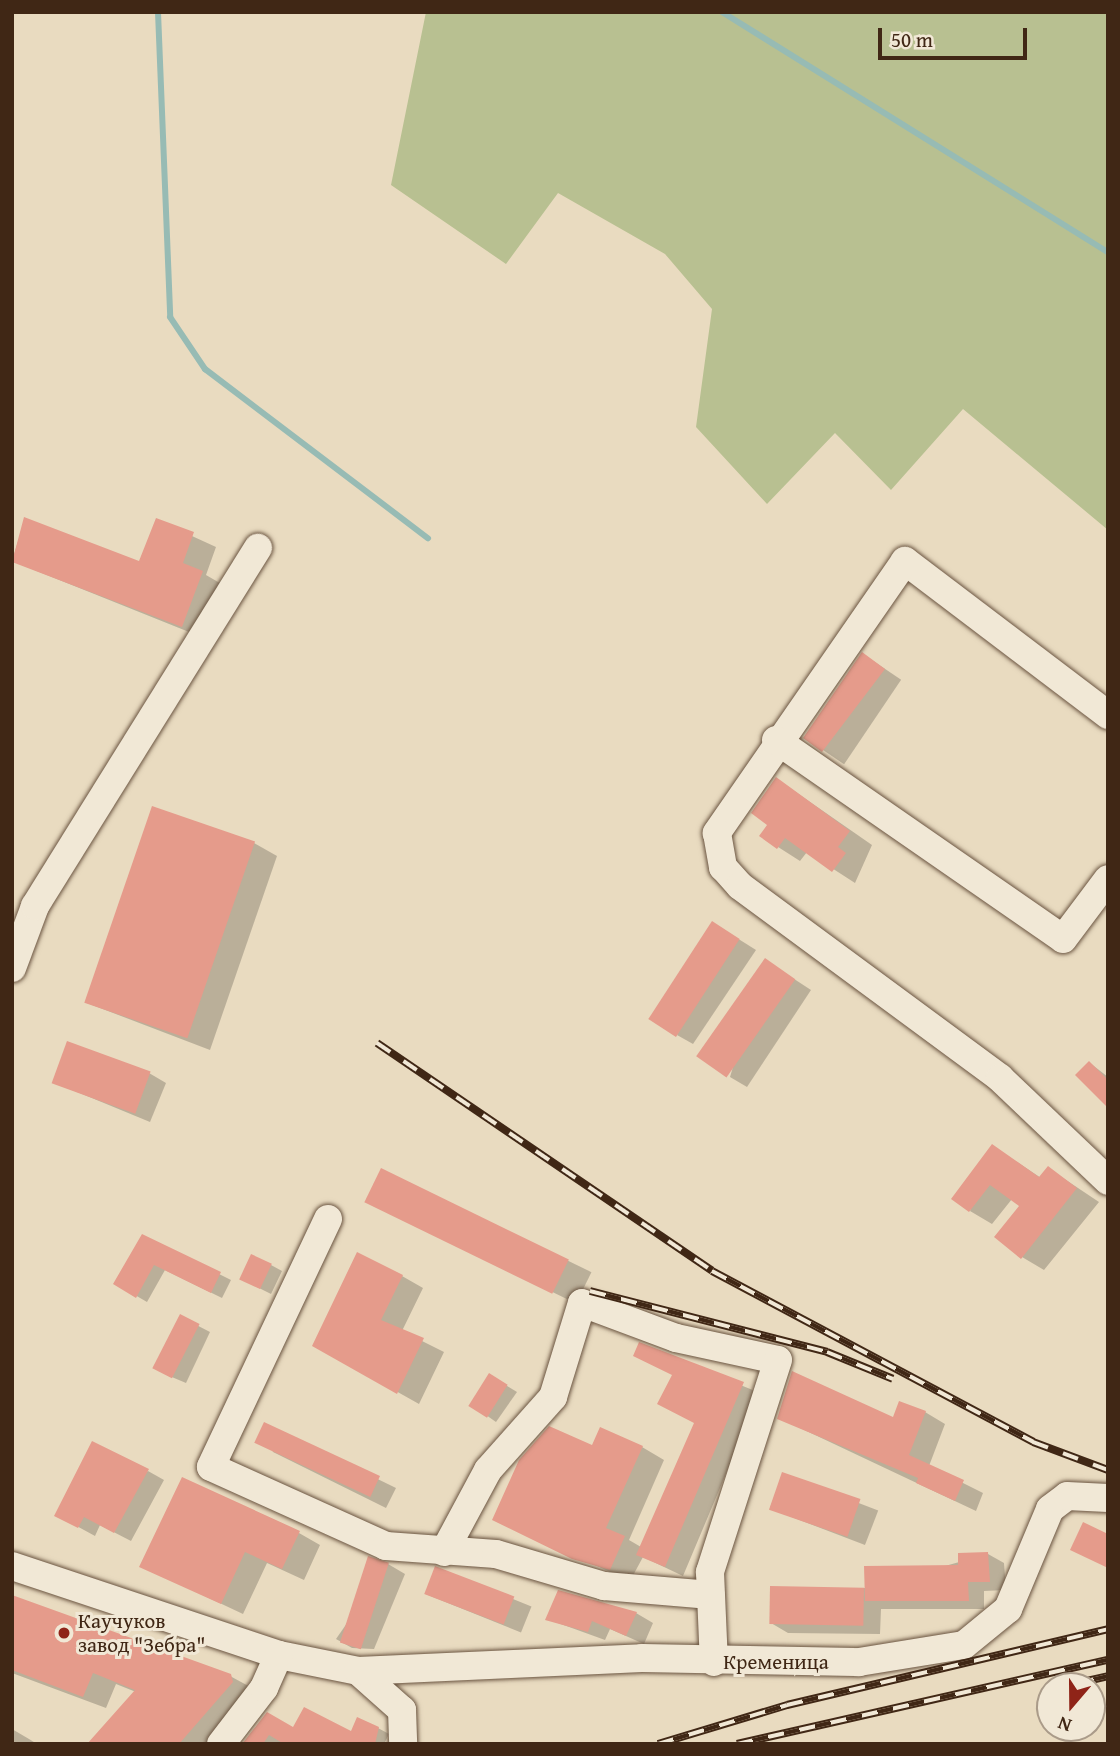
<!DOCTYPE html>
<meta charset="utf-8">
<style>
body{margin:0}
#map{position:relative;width:1120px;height:1756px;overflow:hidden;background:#e9dbc0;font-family:"Gentium Book Plus",serif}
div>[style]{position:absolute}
.green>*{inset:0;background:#b8c091}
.shadow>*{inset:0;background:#0003;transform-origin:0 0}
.stream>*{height:6px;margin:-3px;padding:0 3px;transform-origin:3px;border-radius:3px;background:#97bbb4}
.building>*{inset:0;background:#e59b8b;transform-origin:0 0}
.roads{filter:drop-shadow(0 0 2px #6a5440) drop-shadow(0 0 2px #6a5440)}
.minor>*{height:28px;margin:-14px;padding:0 14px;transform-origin:14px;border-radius:14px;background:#f1e8d6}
.rail>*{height:8px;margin-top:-4px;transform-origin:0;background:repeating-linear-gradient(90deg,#f1e8d6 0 16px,#402715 0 32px);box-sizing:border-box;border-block:2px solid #402715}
.dots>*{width:19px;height:19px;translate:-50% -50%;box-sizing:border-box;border:4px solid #f1e8d6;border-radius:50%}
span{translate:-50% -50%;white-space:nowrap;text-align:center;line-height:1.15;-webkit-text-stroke:6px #f1e8d6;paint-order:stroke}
.poi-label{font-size:21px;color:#402715}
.left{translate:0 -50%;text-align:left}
.street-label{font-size:21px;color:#402715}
.frame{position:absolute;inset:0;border:14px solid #402715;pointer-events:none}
.north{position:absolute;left:1036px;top:1672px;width:70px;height:70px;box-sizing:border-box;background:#f1e8d6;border:2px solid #aa9b89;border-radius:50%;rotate:200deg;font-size:19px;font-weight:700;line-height:28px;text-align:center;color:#402715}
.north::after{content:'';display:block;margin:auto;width:24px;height:32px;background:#8f2418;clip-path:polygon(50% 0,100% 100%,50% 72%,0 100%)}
.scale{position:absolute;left:878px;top:28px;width:149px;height:32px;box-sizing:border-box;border:4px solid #402715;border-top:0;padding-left:9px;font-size:21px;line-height:24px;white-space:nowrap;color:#402715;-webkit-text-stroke:5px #f1e8d6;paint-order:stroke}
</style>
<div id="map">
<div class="green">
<div style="clip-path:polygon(426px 12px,1108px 12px,1108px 530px,963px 409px,891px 490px,835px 433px,767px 504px,696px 427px,712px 309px,665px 254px,558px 193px,506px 264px,391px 185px)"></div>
</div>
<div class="shadow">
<div style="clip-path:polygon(25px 519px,140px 563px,157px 520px,216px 547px,206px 575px,225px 586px,204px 638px,12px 561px)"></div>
<div style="left:863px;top:654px;width:46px;height:102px;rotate:34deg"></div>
<div style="clip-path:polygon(777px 779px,872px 845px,855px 883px,807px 852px,800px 861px,761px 836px,770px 824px)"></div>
<div style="clip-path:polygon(254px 843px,277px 856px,210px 1050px,87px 1003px)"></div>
<div style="clip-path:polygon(729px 933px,756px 950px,693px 1044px,677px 1035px)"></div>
<div style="clip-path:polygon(765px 960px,811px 990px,747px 1087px,730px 1077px)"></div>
<div style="clip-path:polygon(1090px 1063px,1108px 1077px,1108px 1105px)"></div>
<div style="clip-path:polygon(149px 1073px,166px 1083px,150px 1122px,53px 1082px)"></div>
<div style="clip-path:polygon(993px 1146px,1041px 1178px,1048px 1168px,1099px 1202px,1044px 1270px,1022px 1257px,1021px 1206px,1012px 1199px,992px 1224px,970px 1211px)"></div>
<div style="left:382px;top:1170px;width:233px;height:35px;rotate:26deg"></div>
<div style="clip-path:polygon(143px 1236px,231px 1280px,222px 1298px,165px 1270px,147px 1302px,116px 1284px)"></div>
<div style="clip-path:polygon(271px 1265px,282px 1271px,271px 1294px,251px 1284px)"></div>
<div style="clip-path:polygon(402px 1276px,423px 1288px,402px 1331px,444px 1352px,419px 1404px,314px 1345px)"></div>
<div style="clip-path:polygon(181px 1317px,210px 1332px,186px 1383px,167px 1375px)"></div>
<div style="clip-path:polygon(640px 1344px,760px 1393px,683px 1576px,643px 1557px,630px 1581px,494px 1519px,592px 1447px,642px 1447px,664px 1460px,629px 1540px,641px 1547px,696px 1423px,674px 1375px)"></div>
<div style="clip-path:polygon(489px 1375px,517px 1392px,496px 1422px,486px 1415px)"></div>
<div style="clip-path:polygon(925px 1412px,945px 1424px,929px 1466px,983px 1493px,976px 1511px,779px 1418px,894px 1420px)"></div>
<div style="clip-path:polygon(265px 1424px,396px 1488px,386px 1508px,273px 1452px)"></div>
<div style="clip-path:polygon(148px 1471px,164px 1480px,131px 1541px,100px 1525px,95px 1536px,73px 1524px)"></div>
<div style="left:783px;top:1474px;width:102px;height:37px;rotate:21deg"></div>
<div style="clip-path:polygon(299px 1533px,320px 1545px,304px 1580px,267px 1563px,243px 1614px,141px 1566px)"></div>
<div style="clip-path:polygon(988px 1554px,1004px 1563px,1006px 1590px,984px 1591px,984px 1609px,881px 1609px,880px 1634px,788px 1633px,771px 1623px,771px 1588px,866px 1588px)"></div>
<div style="clip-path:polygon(388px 1564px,405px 1574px,374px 1649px,352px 1648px,336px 1639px)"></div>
<div style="left:436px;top:1568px;width:103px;height:28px;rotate:22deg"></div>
<div style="clip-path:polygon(12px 1597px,230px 1676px,254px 1689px,213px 1744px,93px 1744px,136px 1692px,116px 1684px,106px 1708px,12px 1673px)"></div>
<div style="clip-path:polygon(636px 1613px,653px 1623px,644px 1644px,610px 1629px,605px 1640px,547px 1619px)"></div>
<div style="clip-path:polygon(267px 1714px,294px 1729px,351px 1734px,378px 1728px,389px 1734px,384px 1744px,245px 1744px)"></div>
<div style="clip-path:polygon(12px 1729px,29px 1739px,37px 1744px,12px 1744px)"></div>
</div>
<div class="stream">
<div style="left:158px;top:12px;width:305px;rotate:87.7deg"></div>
<div style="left:170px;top:317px;width:63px;rotate:56.1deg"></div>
<div style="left:205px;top:369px;width:280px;rotate:37.2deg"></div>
<div style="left:722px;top:12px;width:455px;rotate:31.9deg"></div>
</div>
<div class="building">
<div style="clip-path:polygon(24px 517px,139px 561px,156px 518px,194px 532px,183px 563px,203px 571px,182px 627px,12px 562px)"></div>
<div style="clip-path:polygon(862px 652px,885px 669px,822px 752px,803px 738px)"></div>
<div style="clip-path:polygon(776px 777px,850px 831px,838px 847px,846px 853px,832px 872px,785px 838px,777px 849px,759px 836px,767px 825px,751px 813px)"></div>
<div style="left:152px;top:806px;width:109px;height:208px;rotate:19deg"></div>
<div style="left:712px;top:921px;width:33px;height:117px;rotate:33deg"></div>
<div style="left:765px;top:958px;width:37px;height:120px;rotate:35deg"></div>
<div style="left:67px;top:1041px;width:89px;height:45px;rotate:20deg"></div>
<div style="clip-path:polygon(1089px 1061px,1108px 1080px,1108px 1108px,1075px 1075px)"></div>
<div style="clip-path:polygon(992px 1144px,1039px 1177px,1048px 1166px,1077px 1188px,1021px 1259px,994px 1237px,1019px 1206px,990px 1185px,969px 1212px,951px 1199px)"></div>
<div style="left:381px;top:1168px;width:209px;height:38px;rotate:26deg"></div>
<div style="clip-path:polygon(142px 1234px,221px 1272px,211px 1293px,154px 1265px,136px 1298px,113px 1284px)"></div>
<div style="clip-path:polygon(357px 1252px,403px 1275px,381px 1320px,424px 1338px,397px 1394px,312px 1346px)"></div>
<div style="left:251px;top:1254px;width:23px;height:28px;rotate:25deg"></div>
<div style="left:180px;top:1314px;width:22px;height:61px;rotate:27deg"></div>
<div style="clip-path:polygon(639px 1342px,744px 1382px,665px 1567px,636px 1555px,694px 1423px,657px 1404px,672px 1375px,633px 1356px)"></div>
<div style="clip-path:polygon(792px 1371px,893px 1417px,899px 1401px,926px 1411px,909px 1455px,964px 1480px,955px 1501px,916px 1483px,918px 1478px,777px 1419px)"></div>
<div style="left:489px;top:1373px;width:22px;height:39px;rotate:32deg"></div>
<div style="left:264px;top:1422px;width:128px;height:23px;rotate:25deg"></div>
<div style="clip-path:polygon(549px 1426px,592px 1445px,600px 1427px,643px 1446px,606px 1528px,625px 1536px,610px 1570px,572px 1559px,492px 1520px,519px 1460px)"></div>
<div style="clip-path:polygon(92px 1441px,149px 1469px,114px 1533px,84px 1517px,78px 1528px,54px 1516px)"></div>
<div style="left:782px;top:1472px;width:83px;height:40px;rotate:19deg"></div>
<div style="clip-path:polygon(182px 1477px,300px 1531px,282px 1569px,245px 1552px,221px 1604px,139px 1567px)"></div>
<div style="clip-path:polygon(1083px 1522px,1108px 1534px,1108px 1568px,1070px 1550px)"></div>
<div style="clip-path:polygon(988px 1552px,990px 1582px,968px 1582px,969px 1601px,865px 1601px,864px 1566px,958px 1565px,958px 1553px)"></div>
<div style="left:368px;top:1556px;width:22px;height:91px;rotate:18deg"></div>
<div style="left:435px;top:1566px;width:85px;height:30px;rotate:21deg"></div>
<div style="left:770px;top:1586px;width:94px;height:38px;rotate:1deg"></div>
<div style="clip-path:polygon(558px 1590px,637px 1612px,626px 1636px,592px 1621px,588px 1632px,545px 1620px)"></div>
<div style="clip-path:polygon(12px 1595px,231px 1674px,233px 1682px,179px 1744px,87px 1744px,135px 1690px,93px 1673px,83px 1697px,12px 1670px)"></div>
<div style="clip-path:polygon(304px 1707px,351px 1731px,357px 1717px,379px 1727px,375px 1744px,284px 1744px,269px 1735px,263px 1744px,242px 1744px,267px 1712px,293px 1727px)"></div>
</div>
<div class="roads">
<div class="minor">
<div style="left:1108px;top:715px;width:255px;rotate:-142.8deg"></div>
<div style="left:905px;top:561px;width:331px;rotate:124.7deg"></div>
<div style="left:717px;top:833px;width:35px;rotate:80deg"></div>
<div style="left:723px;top:867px;width:25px;rotate:48deg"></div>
<div style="left:740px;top:886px;width:323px;rotate:36.4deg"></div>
<div style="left:1000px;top:1078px;width:149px;rotate:43.6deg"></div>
<div style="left:776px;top:740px;width:349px;rotate:34.7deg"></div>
<div style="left:1063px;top:939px;width:75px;rotate:-53.1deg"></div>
<div style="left:12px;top:968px;width:66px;rotate:-69.6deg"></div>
<div style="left:35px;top:906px;width:422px;rotate:-58.1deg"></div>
<div style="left:328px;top:1219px;width:274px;rotate:115.3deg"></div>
<div style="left:211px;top:1467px;width:192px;rotate:24.3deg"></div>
<div style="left:386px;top:1546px;width:110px;rotate:4.2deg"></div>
<div style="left:496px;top:1554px;width:113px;rotate:16.5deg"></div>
<div style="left:604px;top:1586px;width:107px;rotate:4.8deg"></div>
<div style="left:444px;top:1552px;width:93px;rotate:-61.8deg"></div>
<div style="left:488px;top:1470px;width:98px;rotate:-48.3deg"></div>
<div style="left:553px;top:1397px;width:98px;rotate:-72.9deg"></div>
<div style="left:582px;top:1303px;width:100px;rotate:20.4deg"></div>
<div style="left:676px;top:1338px;width:104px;rotate:12.2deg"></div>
<div style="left:778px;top:1360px;width:223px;rotate:107.8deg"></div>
<div style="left:710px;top:1572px;width:90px;rotate:87.5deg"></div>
<div style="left:12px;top:1566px;width:281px;rotate:18.4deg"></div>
<div style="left:279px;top:1655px;width:81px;rotate:11.4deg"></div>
<div style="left:358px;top:1671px;width:59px;rotate:41.6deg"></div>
<div style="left:402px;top:1710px;width:34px;rotate:88deg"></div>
<div style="left:358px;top:1671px;width:284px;rotate:-2.6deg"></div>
<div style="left:642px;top:1658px;width:217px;rotate:1.1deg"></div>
<div style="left:859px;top:1662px;width:106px;rotate:-9.2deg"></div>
<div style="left:964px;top:1645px;width:57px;rotate:-39.3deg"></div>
<div style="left:1008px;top:1609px;width:108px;rotate:-67.2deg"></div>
<div style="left:1050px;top:1509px;width:21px;rotate:-37deg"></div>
<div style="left:1067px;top:1496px;width:41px;rotate:2.8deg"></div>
<div style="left:221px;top:1744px;width:71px;rotate:-52.5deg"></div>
<div style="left:264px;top:1688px;width:36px;rotate:-66deg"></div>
</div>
</div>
<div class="rail">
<div style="left:377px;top:1043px;width:405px;rotate:34.2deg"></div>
<div style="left:712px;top:1271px;width:364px;rotate:28deg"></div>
<div style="left:1033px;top:1442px;width:80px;rotate:20.5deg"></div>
<div style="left:590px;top:1291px;width:245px;rotate:14.4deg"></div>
<div style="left:827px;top:1352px;width:71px;rotate:22.2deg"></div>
<div style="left:1078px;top:1683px;width:31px;rotate:-13deg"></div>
<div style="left:658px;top:1744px;width:135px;rotate:-16.8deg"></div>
<div style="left:787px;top:1705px;width:330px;rotate:-13.3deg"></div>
<div style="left:737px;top:1744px;width:380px;rotate:-12.8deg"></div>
</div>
<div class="dots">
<div style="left:64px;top:1633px;background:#8f2418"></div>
</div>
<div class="poi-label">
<span class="left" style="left:78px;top:1633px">Каучуков<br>завод "Зебра"</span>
</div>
<div class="street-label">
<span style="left:776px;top:1662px">Кременица</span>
</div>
<div class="frame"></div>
<div class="north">N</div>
<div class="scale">50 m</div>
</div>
